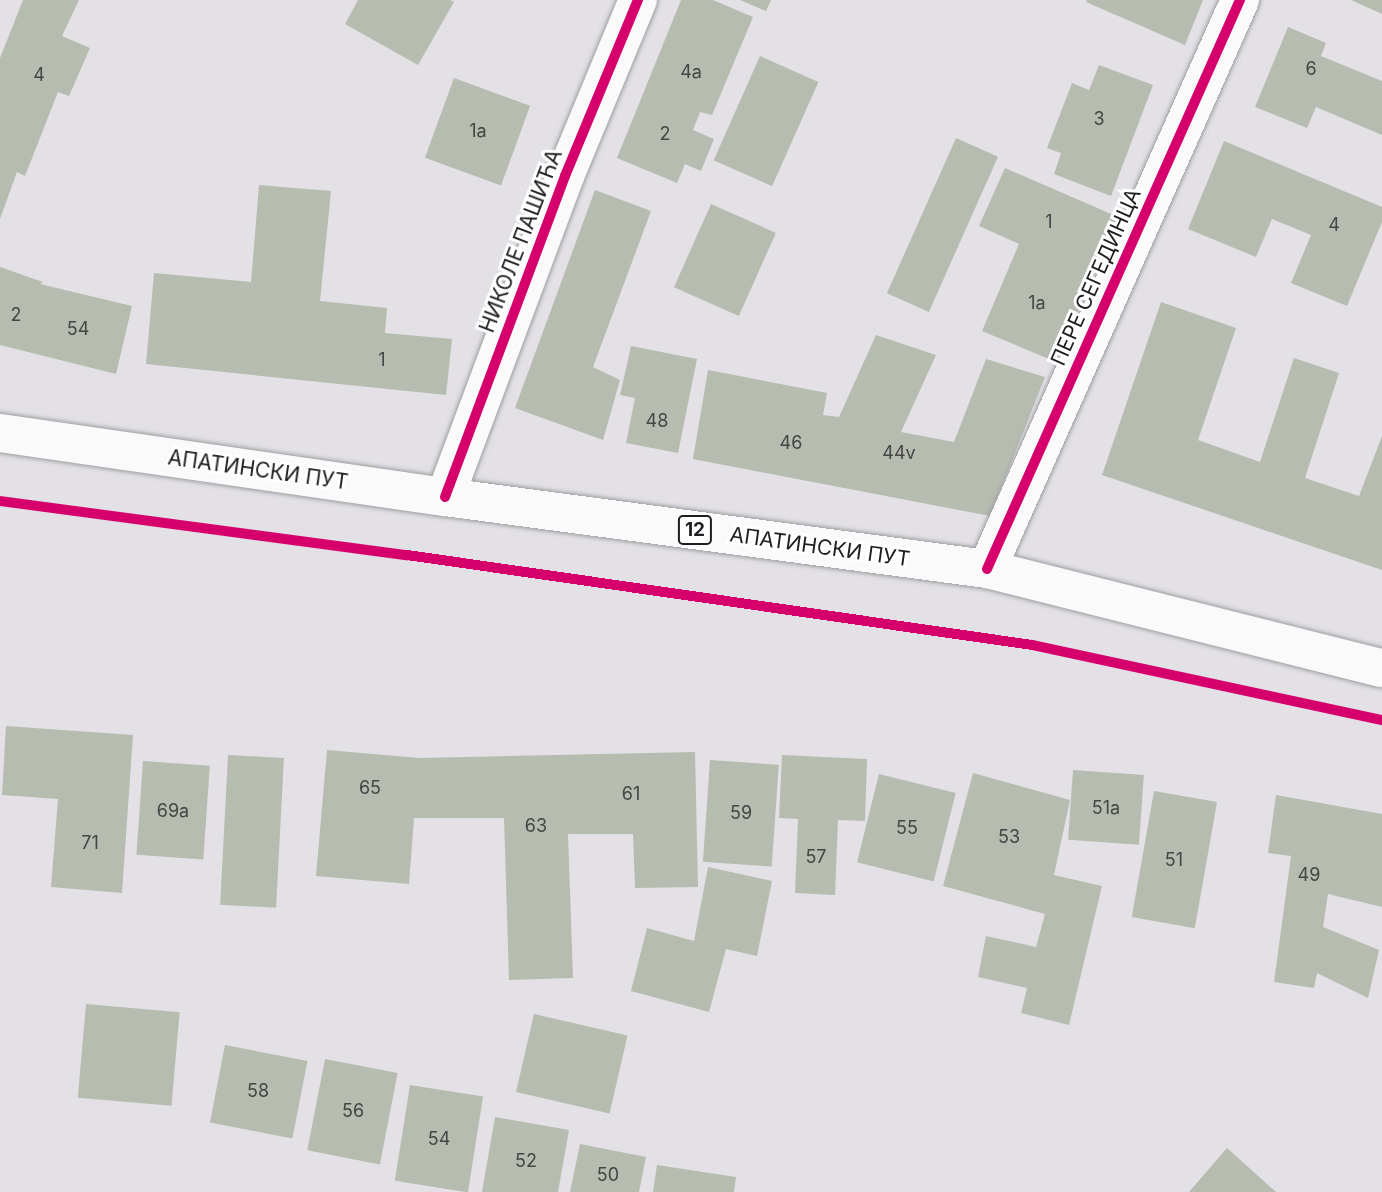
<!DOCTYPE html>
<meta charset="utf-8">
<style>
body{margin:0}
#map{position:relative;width:1382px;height:1192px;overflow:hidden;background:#e3e1e6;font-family:Inter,sans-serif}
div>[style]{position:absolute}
.building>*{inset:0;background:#b6bcb0;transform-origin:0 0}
.roads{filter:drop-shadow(0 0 2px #9e9da1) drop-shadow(0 0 2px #9e9da1)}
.minor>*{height:38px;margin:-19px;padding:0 19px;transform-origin:19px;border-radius:19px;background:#fbfafb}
.primary>*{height:38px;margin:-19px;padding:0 19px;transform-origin:19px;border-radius:19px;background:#fbfafb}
.cycleway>*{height:10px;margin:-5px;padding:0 5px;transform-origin:5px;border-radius:5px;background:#d6006c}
span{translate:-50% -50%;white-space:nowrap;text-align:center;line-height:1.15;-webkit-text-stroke:6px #fff;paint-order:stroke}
.number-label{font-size:18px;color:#454545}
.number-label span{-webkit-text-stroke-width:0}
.shield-label span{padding:2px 5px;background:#fff;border:2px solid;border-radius:5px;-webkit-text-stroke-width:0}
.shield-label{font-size:19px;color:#1f1d21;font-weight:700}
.street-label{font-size:21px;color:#1f1d21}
</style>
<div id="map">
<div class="building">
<div style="clip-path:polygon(23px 0,79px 0,62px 36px,90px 48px,69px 96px,58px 92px,25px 176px,17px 172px,0 219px,0 58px)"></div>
<div style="clip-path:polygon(358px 0,450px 0,454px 2px,418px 65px,345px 24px)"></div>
<div style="clip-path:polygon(681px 0,713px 0,753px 17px,712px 115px,700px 112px,693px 130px,714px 139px,701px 171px,685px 164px,677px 183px,617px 158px)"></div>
<div style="clip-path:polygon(740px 0,771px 0,766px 11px)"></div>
<div style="clip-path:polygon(1087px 0,1203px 0,1185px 45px,1086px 2px)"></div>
<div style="clip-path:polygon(1351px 0,1382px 0,1382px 14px)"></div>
<div style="clip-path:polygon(1288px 27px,1326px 43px,1321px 56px,1382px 81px,1382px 135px,1316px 107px,1307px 128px,1255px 107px)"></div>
<div style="left:760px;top:56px;width:64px;height:114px;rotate:24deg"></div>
<div style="clip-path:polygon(1099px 65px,1153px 85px,1111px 196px,1054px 174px,1061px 153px,1047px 148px,1072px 83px,1089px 90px)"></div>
<div style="left:454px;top:78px;width:81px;height:85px;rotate:20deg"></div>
<div style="left:956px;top:138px;width:46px;height:170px;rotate:24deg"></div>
<div style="clip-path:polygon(1224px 141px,1382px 207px,1382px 222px,1347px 306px,1291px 283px,1311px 235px,1272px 219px,1256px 257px,1188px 229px)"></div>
<div style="clip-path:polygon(1005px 168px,1118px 217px,1056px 362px,982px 331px,1019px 244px,979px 226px)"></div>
<div style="clip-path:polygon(259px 185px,331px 191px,320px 301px,387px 308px,385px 333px,452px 339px,446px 395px,146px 364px,154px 273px,251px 282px)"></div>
<div style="clip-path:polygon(595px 190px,651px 211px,593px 367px,620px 380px,603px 440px,515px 408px)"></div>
<div style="left:711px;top:204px;width:71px;height:91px;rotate:24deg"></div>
<div style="clip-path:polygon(0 267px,43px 282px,40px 284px,132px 306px,116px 374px,0 345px)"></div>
<div style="clip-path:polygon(1161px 302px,1236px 328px,1198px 440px,1260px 462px,1294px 358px,1339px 373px,1305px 478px,1359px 496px,1382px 436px,1382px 570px,1102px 475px)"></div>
<div style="clip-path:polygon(876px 335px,936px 355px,901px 432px,954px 442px,986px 359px,1045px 377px,990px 516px,693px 459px,708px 370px,827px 393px,823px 415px,839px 417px)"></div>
<div style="clip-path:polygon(631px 346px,697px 359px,678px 453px,626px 443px,635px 398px,620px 395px)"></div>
<div style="clip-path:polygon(6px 726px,133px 735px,122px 893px,51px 887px,58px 799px,2px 795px)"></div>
<div style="clip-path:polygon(327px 750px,419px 758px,695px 752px,698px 887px,635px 888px,633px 834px,568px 834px,573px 978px,509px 980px,504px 818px,414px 818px,409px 884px,316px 876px)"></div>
<div style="left:228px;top:755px;width:56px;height:150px;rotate:3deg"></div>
<div style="clip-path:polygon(782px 755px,867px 759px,865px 821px,838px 820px,835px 895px,795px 893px,798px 819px,779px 818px)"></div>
<div style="left:710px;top:760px;width:69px;height:102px;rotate:4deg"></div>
<div style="left:143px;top:761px;width:67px;height:94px;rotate:4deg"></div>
<div style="left:1073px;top:770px;width:71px;height:70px;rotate:4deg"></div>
<div style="clip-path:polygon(973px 773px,1070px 800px,1054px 875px,1102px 886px,1069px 1025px,1021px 1013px,1027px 988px,978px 977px,986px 936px,1036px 947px,1045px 914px,943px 886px)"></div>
<div style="left:879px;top:774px;width:79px;height:91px;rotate:14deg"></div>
<div style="left:1154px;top:791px;width:64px;height:128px;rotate:10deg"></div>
<div style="clip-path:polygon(1276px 795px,1382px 814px,1382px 907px,1328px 894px,1323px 927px,1379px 950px,1368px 998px,1317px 973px,1314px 988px,1274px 982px,1291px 856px,1268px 853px)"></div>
<div style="clip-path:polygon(708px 867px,772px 881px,757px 956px,726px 949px,709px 1012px,631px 991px,647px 928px,694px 941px)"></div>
<div style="left:86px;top:1004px;width:94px;height:94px;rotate:5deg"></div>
<div style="left:534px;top:1014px;width:96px;height:80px;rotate:13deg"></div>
<div style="left:225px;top:1045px;width:84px;height:79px;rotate:11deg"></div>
<div style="left:325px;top:1059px;width:74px;height:93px;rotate:11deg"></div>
<div style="left:410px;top:1085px;width:74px;height:97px;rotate:9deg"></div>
<div style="clip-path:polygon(495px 1117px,569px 1130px,558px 1192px,482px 1192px)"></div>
<div style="clip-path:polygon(580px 1144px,646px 1157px,639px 1192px,570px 1192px)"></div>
<div style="clip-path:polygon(1227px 1148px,1276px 1192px,1189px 1192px)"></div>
<div style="clip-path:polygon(657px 1165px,736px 1177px,734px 1192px,653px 1192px)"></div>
</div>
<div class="roads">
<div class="minor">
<div style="left:445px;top:497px;width:343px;rotate:-69.5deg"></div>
<div style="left:565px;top:176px;width:191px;rotate:-67.5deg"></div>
<div style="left:987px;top:569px;width:623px;rotate:-66.03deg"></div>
</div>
<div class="primary">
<div style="left:0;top:433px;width:450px;rotate:8.2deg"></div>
<div style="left:445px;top:497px;width:547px;rotate:7.57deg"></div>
<div style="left:987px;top:569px;width:407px;rotate:14.1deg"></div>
</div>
</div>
<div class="cycleway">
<div style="left:445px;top:497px;width:343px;rotate:-69.5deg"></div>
<div style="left:565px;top:176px;width:191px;rotate:-67.5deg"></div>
<div style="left:0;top:501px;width:411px;rotate:7.6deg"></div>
<div style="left:407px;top:555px;width:631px;rotate:8.19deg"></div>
<div style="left:1032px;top:645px;width:358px;rotate:12.1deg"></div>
<div style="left:987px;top:569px;width:623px;rotate:-66.03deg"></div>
</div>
<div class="number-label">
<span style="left:1311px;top:69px">6</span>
<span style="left:691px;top:72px">4a</span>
<span style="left:39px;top:75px">4</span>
<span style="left:1099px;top:119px">3</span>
<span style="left:478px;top:131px">1a</span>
<span style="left:665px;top:134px">2</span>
<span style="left:1049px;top:222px">1</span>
<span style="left:1334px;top:225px">4</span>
<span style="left:1037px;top:303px">1a</span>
<span style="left:16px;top:315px">2</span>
<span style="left:78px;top:329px">54</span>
<span style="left:382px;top:360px">1</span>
<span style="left:657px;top:421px">48</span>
<span style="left:791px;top:443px">46</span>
<span style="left:899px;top:453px">44v</span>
<span style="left:370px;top:788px">65</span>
<span style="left:631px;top:794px">61</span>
<span style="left:1106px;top:808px">51a</span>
<span style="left:173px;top:811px">69a</span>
<span style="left:741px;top:813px">59</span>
<span style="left:536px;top:826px">63</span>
<span style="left:907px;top:828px">55</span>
<span style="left:1009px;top:837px">53</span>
<span style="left:90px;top:843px">71</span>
<span style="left:816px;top:857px">57</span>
<span style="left:1174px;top:860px">51</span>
<span style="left:1309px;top:875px">49</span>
<span style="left:258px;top:1091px">58</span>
<span style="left:353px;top:1111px">56</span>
<span style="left:439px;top:1139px">54</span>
<span style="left:526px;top:1161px">52</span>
<span style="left:608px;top:1175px">50</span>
</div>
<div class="shield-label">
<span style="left:695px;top:530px">12</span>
</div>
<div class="street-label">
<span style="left:521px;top:241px;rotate:-69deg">НИКОЛЕ ПАШИЋА</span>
<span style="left:1096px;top:277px;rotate:-66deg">ПЕРЕ СЕГЕДИНЦА</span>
<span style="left:258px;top:470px;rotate:8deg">АПАТИНСКИ ПУТ</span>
<span style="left:820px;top:547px;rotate:8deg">АПАТИНСКИ ПУТ</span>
</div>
</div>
